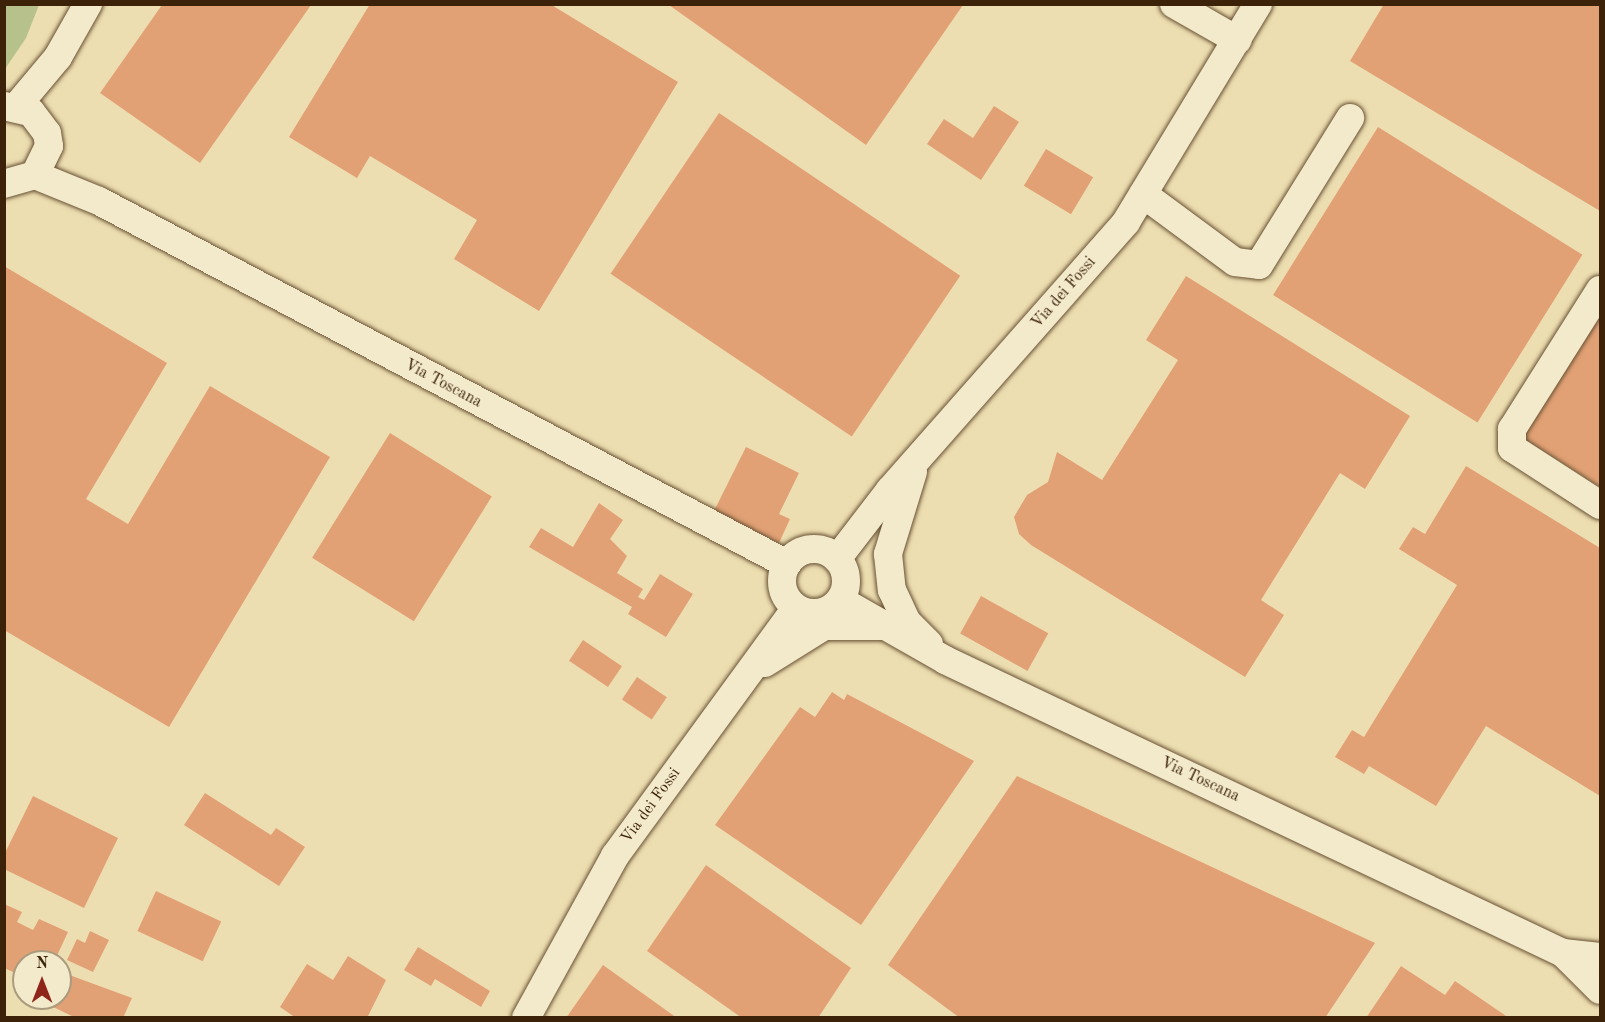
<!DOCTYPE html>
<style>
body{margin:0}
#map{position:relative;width:1605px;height:1022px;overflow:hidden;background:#eddeb1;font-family:"Old Standard TT",serif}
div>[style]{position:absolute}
.green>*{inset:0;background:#b7c18c}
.building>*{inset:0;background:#e2a175;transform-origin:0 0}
.roads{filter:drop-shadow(0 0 2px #685133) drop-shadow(0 0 2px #685133)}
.minor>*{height:28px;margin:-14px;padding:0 14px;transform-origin:14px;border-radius:14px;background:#f3eacc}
.minor>.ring{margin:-14px;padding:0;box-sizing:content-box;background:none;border:28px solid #f3eacc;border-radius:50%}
span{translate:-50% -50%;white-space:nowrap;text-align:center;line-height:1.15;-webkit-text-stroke:4.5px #f3eacc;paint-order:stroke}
.street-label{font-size:16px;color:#3c2209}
.frame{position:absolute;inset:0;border:6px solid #3c2209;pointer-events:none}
.north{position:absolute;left:12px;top:950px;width:60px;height:60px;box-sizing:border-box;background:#f3eacc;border:2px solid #aa9a7e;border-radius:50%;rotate:0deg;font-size:16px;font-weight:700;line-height:24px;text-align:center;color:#3c2209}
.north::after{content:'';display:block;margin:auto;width:21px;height:27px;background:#8f2418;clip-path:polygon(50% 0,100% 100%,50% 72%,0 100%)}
</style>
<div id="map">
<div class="green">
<div style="clip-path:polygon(5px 4px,39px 5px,26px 38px,5px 69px)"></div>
</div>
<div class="building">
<div style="clip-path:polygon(370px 4px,550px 4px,678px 82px,539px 311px,454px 259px,477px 220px,370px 156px,357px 178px,289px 137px)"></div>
<div style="clip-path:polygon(1384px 4px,1600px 4px,1600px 211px,1350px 61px)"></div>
<div style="clip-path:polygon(162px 5px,311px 5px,200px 163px,100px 93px)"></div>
<div style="clip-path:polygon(669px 5px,963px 5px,866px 145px)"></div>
<div style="clip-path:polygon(994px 106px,1019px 122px,981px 180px,927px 144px,944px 119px,973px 138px)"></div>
<div style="left:719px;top:113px;width:291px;height:194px;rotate:34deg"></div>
<div style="left:1378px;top:127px;width:241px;height:198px;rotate:32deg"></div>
<div style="left:1046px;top:149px;width:55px;height:43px;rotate:31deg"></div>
<div style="clip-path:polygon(4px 266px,167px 363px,86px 499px,128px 524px,210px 386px,330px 457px,169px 727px,4px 630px)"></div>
<div style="clip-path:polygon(1186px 276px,1410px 416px,1365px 489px,1340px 473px,1261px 600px,1284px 615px,1245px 677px,1031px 545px,1019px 534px,1014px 517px,1027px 495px,1048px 482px,1057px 452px,1102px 480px,1178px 360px,1146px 340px)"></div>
<div style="clip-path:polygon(1600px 304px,1600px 487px,1518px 435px)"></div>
<div style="left:390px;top:433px;width:120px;height:147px;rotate:32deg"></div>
<div style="clip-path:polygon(746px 447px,799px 473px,779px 514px,790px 519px,779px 543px,714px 511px)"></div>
<div style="clip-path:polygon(1466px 466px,1600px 548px,1600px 796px,1486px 726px,1436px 806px,1369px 766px,1364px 774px,1335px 757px,1352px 730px,1364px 737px,1457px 585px,1399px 549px,1413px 527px,1425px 534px)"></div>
<div style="clip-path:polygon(599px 503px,623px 520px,610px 539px,627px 556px,617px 573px,643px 589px,638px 597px,644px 600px,660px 574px,693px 594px,666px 637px,628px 614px,632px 607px,529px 547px,541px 528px,573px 547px)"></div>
<div style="left:981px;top:596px;width:77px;height:43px;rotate:29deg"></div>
<div style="left:583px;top:640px;width:47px;height:25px;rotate:34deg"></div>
<div style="left:637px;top:677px;width:36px;height:27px;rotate:34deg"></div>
<div style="clip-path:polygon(832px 692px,844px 700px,847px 694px,974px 761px,861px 925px,715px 825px,800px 707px,815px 717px)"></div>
<div style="clip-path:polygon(1017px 776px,1375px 943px,1325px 1018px,960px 1018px,888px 965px)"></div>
<div style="clip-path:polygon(205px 793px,271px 835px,276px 828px,305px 847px,279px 886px,184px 825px)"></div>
<div style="clip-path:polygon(33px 796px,118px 838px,84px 908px,4px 869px,4px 855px)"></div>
<div style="clip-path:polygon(706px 865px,851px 968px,818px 1018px,742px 1018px,647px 951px)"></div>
<div style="left:156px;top:891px;width:72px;height:44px;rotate:25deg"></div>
<div style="clip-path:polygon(4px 904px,22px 912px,17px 922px,33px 930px,39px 919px,68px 932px,54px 962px,24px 962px,24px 977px,4px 968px)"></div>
<div style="clip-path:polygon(90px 931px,109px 940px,93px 972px,67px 960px,77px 939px,85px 943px)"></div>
<div style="clip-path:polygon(418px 947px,490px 991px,481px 1007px,435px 979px,431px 986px,404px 970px)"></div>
<div style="clip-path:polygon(348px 956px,386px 980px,367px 1018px,296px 1018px,280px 1007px,307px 964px,333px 980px)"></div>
<div style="clip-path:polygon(603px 965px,677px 1018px,566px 1018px)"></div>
<div style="clip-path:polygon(1401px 966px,1445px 995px,1455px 981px,1509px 1018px,1366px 1018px)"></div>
<div style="clip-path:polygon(64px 973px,132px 998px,123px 1018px,76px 1018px,49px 1005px,52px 998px,60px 998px)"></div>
</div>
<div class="roads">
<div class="minor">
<div style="left:1174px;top:4px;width:73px;rotate:29.7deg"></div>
<div style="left:4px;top:106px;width:28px;rotate:13deg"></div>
<div style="left:31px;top:112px;width:26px;rotate:53deg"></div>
<div style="left:47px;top:133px;width:13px;rotate:81deg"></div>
<div style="left:49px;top:146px;width:32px;rotate:116deg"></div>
<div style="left:35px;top:175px;width:32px;rotate:164deg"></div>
<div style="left:17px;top:106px;width:64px;rotate:-50.1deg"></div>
<div style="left:58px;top:57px;width:61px;rotate:-60.5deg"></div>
<div style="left:35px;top:175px;width:69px;rotate:22.1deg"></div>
<div style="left:99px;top:201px;width:778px;rotate:27.82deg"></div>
<div style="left:1143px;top:194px;width:114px;rotate:36.5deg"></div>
<div style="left:1235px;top:262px;width:24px;rotate:7deg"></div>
<div style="left:1259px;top:265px;width:173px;rotate:-58.2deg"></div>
<div style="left:1600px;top:290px;width:165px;rotate:122.3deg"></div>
<div style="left:1512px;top:429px;width:19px;rotate:90deg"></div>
<div style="left:1512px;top:448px;width:105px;rotate:32.9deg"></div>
<div style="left:913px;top:472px;width:86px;rotate:107deg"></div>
<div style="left:888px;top:554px;width:36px;rotate:84deg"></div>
<div style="left:892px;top:590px;width:35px;rotate:65deg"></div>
<div style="left:907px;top:622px;width:31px;rotate:45deg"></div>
<div class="ring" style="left:782px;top:549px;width:36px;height:36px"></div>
<div style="left:837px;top:559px;width:87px;rotate:-52.5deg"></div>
<div style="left:890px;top:490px;width:357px;rotate:-48.6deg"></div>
<div style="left:1126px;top:222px;width:255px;rotate:-58.8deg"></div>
<div style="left:840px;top:600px;width:121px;rotate:29.7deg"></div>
<div style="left:945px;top:660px;width:684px;rotate:25.37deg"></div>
<div style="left:1563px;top:953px;width:37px;rotate:6deg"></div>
<div style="left:765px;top:663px;width:70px;rotate:-32.1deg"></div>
<div style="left:824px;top:626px;width:58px"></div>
<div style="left:1563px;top:953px;width:52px;rotate:45deg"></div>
<div style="left:526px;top:1018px;width:185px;rotate:-61.2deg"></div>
<div style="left:615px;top:856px;width:307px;rotate:-53.9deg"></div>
</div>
</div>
<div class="street-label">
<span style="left:1064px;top:293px;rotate:-49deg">Via dei Fossi</span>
<span style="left:443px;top:384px;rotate:28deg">Via Toscana</span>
<span style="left:1200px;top:780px;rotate:25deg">Via Toscana</span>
<span style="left:651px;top:806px;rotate:-54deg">Via dei Fossi</span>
</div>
<div class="frame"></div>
<div class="north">N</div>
</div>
